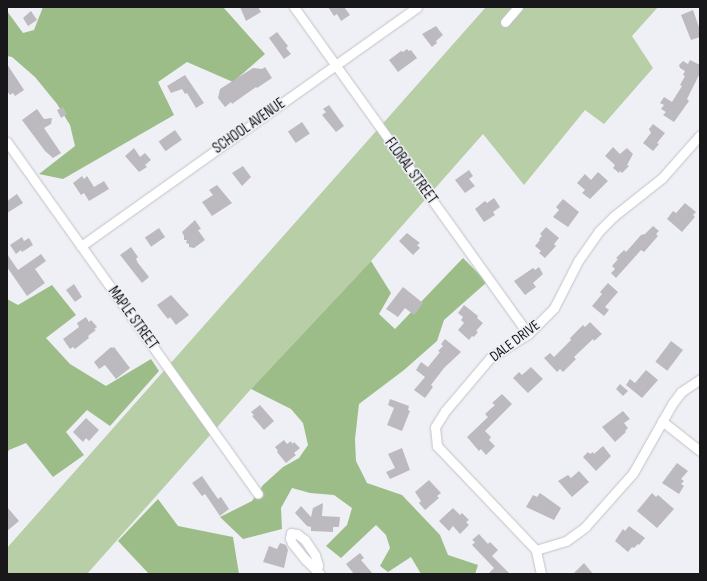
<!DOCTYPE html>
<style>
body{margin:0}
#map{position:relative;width:707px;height:581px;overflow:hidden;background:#eef0f5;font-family:"Sofia Sans Condensed",sans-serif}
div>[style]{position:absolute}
.green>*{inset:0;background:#b7cea7}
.forest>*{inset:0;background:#9dbd88}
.building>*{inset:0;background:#bdbabf;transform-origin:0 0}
.roads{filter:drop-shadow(0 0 1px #c2c3c9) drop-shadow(0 0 1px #c2c3c9)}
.minor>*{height:9px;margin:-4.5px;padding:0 4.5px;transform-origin:4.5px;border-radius:4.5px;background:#fff}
span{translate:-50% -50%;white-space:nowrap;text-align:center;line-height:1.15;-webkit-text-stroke:3.5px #eef0f5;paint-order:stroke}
.street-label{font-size:15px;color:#18181a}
.frame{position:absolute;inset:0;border:8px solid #18181a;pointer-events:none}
</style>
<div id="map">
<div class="green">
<div style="clip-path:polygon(486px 7px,658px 7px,632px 36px,653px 68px,604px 124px,585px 110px,524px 185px,483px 134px,371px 261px,251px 389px,87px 574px,7px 574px,7px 548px)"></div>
</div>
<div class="forest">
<div style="clip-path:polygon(43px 7px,223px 7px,265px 54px,233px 82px,187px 62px,158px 82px,174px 115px,63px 179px,39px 174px,75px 146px,70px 125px,57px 104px,35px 77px,12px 57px,7px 56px,7px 11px,23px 33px,34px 30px)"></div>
<div style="clip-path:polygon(463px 258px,487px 282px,444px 320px,437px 341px,404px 370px,359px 404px,355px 439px,356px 461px,367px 483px,402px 495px,440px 535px,448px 555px,478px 565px,475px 574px,421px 574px,411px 557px,388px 572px,380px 566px,390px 548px,386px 535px,376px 525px,341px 558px,326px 546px,347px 525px,352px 508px,334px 495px,310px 493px,292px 488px,281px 508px,282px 529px,243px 539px,220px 517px,252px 501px,263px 485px,283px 467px,299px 458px,308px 445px,303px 423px,291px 409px,251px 389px,371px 261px,391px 293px,379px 314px,395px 329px)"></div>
<div style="clip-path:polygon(52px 285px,76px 315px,46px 338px,70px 364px,106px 386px,151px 359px,159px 371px,110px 426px,87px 410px,66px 432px,84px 455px,53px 477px,26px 443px,9px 450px,7px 454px,7px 299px,18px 305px)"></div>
<div style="clip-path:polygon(158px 499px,178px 526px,233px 537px,239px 574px,149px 574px,118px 541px)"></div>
</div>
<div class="building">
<div style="clip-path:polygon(240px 7px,258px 7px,261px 12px,246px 21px)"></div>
<div style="clip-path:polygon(328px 7px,344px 7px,350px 15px,341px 21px,337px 14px,334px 16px)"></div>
<div style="clip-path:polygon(693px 10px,700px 30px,700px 37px,691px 40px,681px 15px)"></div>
<div style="clip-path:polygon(31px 11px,37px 20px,28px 26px,23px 18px)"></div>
<div style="clip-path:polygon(436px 26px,443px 35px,436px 41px,437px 43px,432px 47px,422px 34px)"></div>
<div style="clip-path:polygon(277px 32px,288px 46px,286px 48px,291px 54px,284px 59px,269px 38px)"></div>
<div style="clip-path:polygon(407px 49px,409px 51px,411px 50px,417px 58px,398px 72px,389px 60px,401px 51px,403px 52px)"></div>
<div style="clip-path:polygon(690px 60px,700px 65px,700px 73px,687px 99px,689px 101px,674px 122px,663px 115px,666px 112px,661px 109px,664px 105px,660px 103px,664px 97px,672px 102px,682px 86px,680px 85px,685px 76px,683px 75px,685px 71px,680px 68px,679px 65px,683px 61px,688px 64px)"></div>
<div style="clip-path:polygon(7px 64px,24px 90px,15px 96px,13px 93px,10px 95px,7px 91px)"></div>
<div style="clip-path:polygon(265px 67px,272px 78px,257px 88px,256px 87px,232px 104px,231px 102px,225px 107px,218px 98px,220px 89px,253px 68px,262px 69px)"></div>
<div style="clip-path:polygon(185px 75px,204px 103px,196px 108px,187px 93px,185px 94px,182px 89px,171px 93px,167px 86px)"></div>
<div style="clip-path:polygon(329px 105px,344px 126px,336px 132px,322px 115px,326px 112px,323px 109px)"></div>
<div style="clip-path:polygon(63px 107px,67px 114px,61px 118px,57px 110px)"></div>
<div style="clip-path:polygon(37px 109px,44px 119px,52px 118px,51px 124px,44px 128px,61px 153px,53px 158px,45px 151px,22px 120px)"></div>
<div style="left:302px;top:122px;width:14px;height:17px;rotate:56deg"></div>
<div style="clip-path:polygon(653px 124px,665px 133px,657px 143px,659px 144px,653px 151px,643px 143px,651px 133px,649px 129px)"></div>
<div style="left:175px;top:130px;width:12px;height:20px;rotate:55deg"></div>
<div style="clip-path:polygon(613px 147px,620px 154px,627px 148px,633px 154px,627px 165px,629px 166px,622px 173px,620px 171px,619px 173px,613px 168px,615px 165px,605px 156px)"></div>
<div style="clip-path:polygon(134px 148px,140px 157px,145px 153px,151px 160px,145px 165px,147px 167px,139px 172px,125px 156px)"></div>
<div style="clip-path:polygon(243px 166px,251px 177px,242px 186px,232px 173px)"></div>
<div style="clip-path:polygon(469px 170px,473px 176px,469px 179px,475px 186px,465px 193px,455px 180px)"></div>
<div style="clip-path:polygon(598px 172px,608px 181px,590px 199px,582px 193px,585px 190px,577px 183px,585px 174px,591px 180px)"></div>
<div style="clip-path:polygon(82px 176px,84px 179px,87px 176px,94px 187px,104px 181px,109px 189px,89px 201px,84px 193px,81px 195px,73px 183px)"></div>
<div style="clip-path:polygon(217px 185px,232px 203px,212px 216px,202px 202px,213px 195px,209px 190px)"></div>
<div style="clip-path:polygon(17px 194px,23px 203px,7px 213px,7px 201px)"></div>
<div style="clip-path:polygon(494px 198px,500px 207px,493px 212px,495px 215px,484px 222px,475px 209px,485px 201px,487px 203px)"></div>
<div style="clip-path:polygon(563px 199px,579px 212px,568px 227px,553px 217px,559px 210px,556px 207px)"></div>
<div style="clip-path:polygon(685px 203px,696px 212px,693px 215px,695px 217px,682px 232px,667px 219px,673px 211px,676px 213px)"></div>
<div style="clip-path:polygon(195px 220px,201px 229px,198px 230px,205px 240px,194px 248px,189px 247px,189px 244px,186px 243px,187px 240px,184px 240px,184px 236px,182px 232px)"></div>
<div style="clip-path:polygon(653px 226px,659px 231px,656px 234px,658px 236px,644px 252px,641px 250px,616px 278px,611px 273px,615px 269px,612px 266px,618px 259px,616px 258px,624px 250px,626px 252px,641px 235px,645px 234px)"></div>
<div style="clip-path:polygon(546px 227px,559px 238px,554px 244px,556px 246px,545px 258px,539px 253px,541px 251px,535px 246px,540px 240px,539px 239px,542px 236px,540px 234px)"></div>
<div style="left:159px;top:228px;width:11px;height:17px;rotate:56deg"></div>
<div style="clip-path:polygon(407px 233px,420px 243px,417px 245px,420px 248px,413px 255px,399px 241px)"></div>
<div style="clip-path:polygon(22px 237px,24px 241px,29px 238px,33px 245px,22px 252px,21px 250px,16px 254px,10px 245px)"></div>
<div style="clip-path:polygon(131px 247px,138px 257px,136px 259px,138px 263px,149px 277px,142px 283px,120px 255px)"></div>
<div style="clip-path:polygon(7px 254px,18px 270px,41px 254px,46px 261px,35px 269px,45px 283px,27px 296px,7px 267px)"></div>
<div style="clip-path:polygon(539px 267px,543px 274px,533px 283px,536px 287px,525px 295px,514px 281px,533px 268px,535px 270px)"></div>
<div style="clip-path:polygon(608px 283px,618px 292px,605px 307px,609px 310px,604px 316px,592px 306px,602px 294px,600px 292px)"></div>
<div style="clip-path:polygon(74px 284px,82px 297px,75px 302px,66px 290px)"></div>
<div style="clip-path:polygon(403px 287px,423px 303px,414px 315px,405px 308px,398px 317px,386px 309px)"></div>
<div style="clip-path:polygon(171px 295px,189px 315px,176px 325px,170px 317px,168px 319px,163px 313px,157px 305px)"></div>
<div style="clip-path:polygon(464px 305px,478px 316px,477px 318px,483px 323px,476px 331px,478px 332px,474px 337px,472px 336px,469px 340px,458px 330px,464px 323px,461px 320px,463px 317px,458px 313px)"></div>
<div style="clip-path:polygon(86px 317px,89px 322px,91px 320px,97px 327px,94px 329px,96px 330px,88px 336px,89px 338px,75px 349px,73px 347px,70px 349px,63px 339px,79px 327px,77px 323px)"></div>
<div style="clip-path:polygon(590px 322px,602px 334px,594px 341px,593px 339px,574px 357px,576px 359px,563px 372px,560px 369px,557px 372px,544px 358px,550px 353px,554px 357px,571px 340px,570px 338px,583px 325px,585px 327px)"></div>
<div style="clip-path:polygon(445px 339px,461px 352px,444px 368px,431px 385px,433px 387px,425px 398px,414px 390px,425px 377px,416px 370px,421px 362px,428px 367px,440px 352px,438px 351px,443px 346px,441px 344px)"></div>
<div style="left:671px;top:341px;width:15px;height:26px;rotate:37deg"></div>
<div style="clip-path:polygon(111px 347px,112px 348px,114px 347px,130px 368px,116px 379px,105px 365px,99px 369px,94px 362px)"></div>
<div style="clip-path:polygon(531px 367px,543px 379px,528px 393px,513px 378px,519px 372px,522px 375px)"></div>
<div style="clip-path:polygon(646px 370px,658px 380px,642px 398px,626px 385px,630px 379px,635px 383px)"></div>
<div style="clip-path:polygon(620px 384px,628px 391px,623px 396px,616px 389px)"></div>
<div style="clip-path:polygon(502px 394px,512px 404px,485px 431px,491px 437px,489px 440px,495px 446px,486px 455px,481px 449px,479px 451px,467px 437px,488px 417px,485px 414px,495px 405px,492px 403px)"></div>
<div style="clip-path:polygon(390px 399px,409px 406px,408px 410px,410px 411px,402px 431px,387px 425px,394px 408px,388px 405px)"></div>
<div style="clip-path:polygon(260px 405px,274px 421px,264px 430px,252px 416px,254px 415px,251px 412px)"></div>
<div style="clip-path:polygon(623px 411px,630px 419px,624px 423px,628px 428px,625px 431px,626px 432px,615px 442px,602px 427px)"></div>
<div style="clip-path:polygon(86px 418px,99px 430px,89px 441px,86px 438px,83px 442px,73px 432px)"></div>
<div style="clip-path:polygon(284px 440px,287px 444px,291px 441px,292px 444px,294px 442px,300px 448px,294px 453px,296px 455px,286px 463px,277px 452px,278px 451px,275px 447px)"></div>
<div style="clip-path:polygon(603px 446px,611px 456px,596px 471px,583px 457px,588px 452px,590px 454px,593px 452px,594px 454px)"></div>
<div style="clip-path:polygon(402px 448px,410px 470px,390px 479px,386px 472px,395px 468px,388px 454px)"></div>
<div style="clip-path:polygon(677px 463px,688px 471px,681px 479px,684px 481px,681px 484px,684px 486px,679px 494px,662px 483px)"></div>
<div style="clip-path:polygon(579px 471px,589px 482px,572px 497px,558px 481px,568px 475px,571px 478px)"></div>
<div style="clip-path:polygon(202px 476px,218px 499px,221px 497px,229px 509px,220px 516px,205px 494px,202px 496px,192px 483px)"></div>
<div style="clip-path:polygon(429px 480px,441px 493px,437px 496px,439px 498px,425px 510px,419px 503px,421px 501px,415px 492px)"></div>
<div style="clip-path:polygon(540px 493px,561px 508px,554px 520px,526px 507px,533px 495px,537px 497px)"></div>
<div style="clip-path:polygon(652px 493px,656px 497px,658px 495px,674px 509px,657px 528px,637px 511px)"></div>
<div style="clip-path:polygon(323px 503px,322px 516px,340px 517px,339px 527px,333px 527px,333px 532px,311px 531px,311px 527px,307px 526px,295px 513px,301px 506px,311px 517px,313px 508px)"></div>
<div style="clip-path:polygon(7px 507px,19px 521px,7px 531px)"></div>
<div style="clip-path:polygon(453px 508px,460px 515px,462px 513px,469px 520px,466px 522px,469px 525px,460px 534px,453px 526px,449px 531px,439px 521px)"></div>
<div style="clip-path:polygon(629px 526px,645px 538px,639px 545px,638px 544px,634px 548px,632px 547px,628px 552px,615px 541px,623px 529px,625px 531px)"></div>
<div style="clip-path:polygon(479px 534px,488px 544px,490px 542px,498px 550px,492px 556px,510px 574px,488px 574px,494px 568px,472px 545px,475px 542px,472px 540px)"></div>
<div style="clip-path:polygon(280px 543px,286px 545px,288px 550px,284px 568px,263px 562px,269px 546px,277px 549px)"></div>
<div style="clip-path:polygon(360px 553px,364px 558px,361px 560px,373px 574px,354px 574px,346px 564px)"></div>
<div style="clip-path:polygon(584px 563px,593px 574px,573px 574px)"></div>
</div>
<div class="roads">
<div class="minor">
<div style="left:294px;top:7px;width:402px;rotate:54.4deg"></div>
<div style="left:505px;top:22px;width:20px;rotate:-49deg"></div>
<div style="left:7px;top:142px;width:432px;rotate:54.5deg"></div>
<div style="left:81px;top:246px;width:412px;rotate:-35.4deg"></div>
<div style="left:662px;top:421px;width:48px;rotate:38.3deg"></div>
<div style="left:536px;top:550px;width:31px;rotate:-17deg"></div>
<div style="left:566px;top:541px;width:24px;rotate:-36deg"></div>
<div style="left:585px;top:527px;width:72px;rotate:-48.4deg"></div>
<div style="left:633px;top:473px;width:79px;rotate:-60.5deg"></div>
<div style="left:672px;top:404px;width:15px;rotate:-53deg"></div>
<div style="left:681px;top:392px;width:23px;rotate:-34deg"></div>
<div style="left:317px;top:571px;width:6px;rotate:-81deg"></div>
<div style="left:318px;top:565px;width:10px;rotate:-107deg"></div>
<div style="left:315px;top:555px;width:18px;rotate:-124deg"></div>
<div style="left:305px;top:540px;width:10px;rotate:-143deg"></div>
<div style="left:297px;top:534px;width:6px;rotate:-171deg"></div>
<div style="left:291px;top:533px;width:5px;rotate:101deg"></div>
<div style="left:290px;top:538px;width:5px;rotate:68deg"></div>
<div style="left:292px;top:543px;width:21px;rotate:51deg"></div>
<div style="left:305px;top:559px;width:21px;rotate:45deg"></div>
<div style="left:541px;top:574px;width:25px;rotate:-102deg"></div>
<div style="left:536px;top:550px;width:144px;rotate:-133.6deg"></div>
<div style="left:437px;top:446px;width:19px;rotate:-96deg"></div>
<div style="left:435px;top:427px;width:19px;rotate:-58deg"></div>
<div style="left:445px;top:411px;width:70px;rotate:-49.7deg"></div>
<div style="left:490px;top:358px;width:45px;rotate:-32.3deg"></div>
<div style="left:528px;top:334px;width:37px;rotate:-45deg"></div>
<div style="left:554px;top:308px;width:53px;rotate:-62.9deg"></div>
<div style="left:578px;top:261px;width:37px;rotate:-55deg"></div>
<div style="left:599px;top:231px;width:21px;rotate:-45deg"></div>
<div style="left:614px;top:216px;width:61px;rotate:-38.4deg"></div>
<div style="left:662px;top:178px;width:57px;rotate:-48.5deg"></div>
</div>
</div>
<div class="street-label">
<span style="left:249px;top:126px;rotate:-35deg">SCHOOL AVENUE</span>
<span style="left:411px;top:171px;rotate:54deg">FLORAL STREET</span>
<span style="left:133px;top:318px;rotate:54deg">MAPLE STREET</span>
<span style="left:515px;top:341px;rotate:-37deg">DALE DRIVE</span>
</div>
<div class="frame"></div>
</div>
